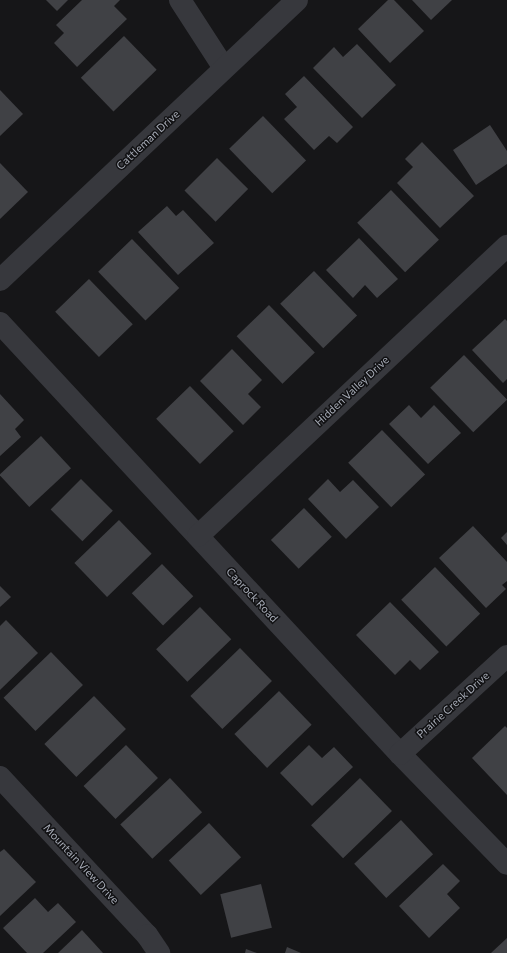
<!DOCTYPE html>
<style>
body{margin:0}
#map{position:relative;width:507px;height:953px;overflow:hidden;background:#161618;font-family:Commissioner,sans-serif}
div>[style]{position:absolute}
.building>*{inset:0;background:#404145;transform-origin:0 0}
.minor>*{height:22px;margin:-11px;padding:0 11px;transform-origin:11px;border-radius:11px;background:#37383d}
span{translate:-50% -50%;white-space:nowrap;text-align:center;line-height:1.15;-webkit-text-stroke:3px #111113;paint-order:stroke}
.street-label{font-size:11px;color:#a8adb8}
</style>
<div id="map">
<div class="building">
<div style="clip-path:polygon(46px 0,68px 0,57px 11px)"></div>
<div style="clip-path:polygon(82px 0,120px 0,114px 6px,127px 19px,77px 67px,54px 43px,64px 33px,56px 25px)"></div>
<div style="clip-path:polygon(388px 0,394px 0,424px 31px,390px 63px,358px 29px)"></div>
<div style="clip-path:polygon(412px 0,452px 0,431px 20px)"></div>
<div style="left:124px;top:36px;width:47px;height:60px;rotate:46deg"></div>
<div style="clip-path:polygon(357px 44px,396px 85px,362px 118px,313px 68px,334px 47px,343px 57px)"></div>
<div style="clip-path:polygon(304px 76px,353px 127px,337px 143px,329px 136px,314px 150px,284px 119px,297px 107px,285px 94px)"></div>
<div style="clip-path:polygon(0 90px,23px 114px,0 136px)"></div>
<div style="left:263px;top:116px;width:62px;height:47px;rotate:46deg"></div>
<div style="clip-path:polygon(490px 125px,507px 151px,507px 164px,476px 185px,453px 150px)"></div>
<div style="clip-path:polygon(422px 142px,474px 196px,440px 228px,397px 183px,413px 167px,405px 159px)"></div>
<div style="left:217px;top:158px;width:44px;height:46px;rotate:45deg"></div>
<div style="clip-path:polygon(0 163px,28px 192px,0 219px)"></div>
<div style="left:391px;top:190px;width:69px;height:47px;rotate:46deg"></div>
<div style="clip-path:polygon(167px 206px,176px 216px,183px 210px,214px 243px,178px 275px,138px 232px)"></div>
<div style="clip-path:polygon(359px 238px,398px 279px,377px 298px,365px 285px,353px 298px,326px 270px)"></div>
<div style="left:132px;top:239px;width:68px;height:47px;rotate:46deg"></div>
<div style="left:314px;top:271px;width:62px;height:47px;rotate:46deg"></div>
<div style="left:89px;top:279px;width:63px;height:47px;rotate:46deg"></div>
<div style="left:269px;top:305px;width:66px;height:45px;rotate:46deg"></div>
<div style="clip-path:polygon(505px 319px,507px 321px,507px 379px,503px 383px,472px 350px)"></div>
<div style="clip-path:polygon(232px 349px,262px 380px,248px 394px,261px 407px,243px 425px,200px 381px)"></div>
<div style="left:464px;top:355px;width:62px;height:47px;rotate:46deg"></div>
<div style="left:190px;top:386px;width:63px;height:47px;rotate:46deg"></div>
<div style="clip-path:polygon(0 394px,24px 420px,15px 429px,21px 437px,0 456px)"></div>
<div style="clip-path:polygon(409px 405px,421px 418px,434px 405px,461px 433px,428px 464px,389px 424px)"></div>
<div style="left:382px;top:430px;width:62px;height:47px;rotate:46deg"></div>
<div style="left:41px;top:436px;width:44px;height:57px;rotate:47deg"></div>
<div style="left:81px;top:479px;width:45px;height:43px;rotate:45deg"></div>
<div style="clip-path:polygon(328px 479px,340px 492px,353px 480px,379px 507px,346px 539px,308px 499px)"></div>
<div style="left:304px;top:508px;width:40px;height:46px;rotate:46deg"></div>
<div style="left:119px;top:520px;width:47px;height:62px;rotate:46deg"></div>
<div style="clip-path:polygon(473px 526px,507px 562px,507px 581px,502px 585px,506px 589px,486px 608px,439px 558px)"></div>
<div style="clip-path:polygon(507px 532px,507px 545px,501px 538px)"></div>
<div style="left:162px;top:564px;width:45px;height:42px;rotate:46deg"></div>
<div style="left:435px;top:567px;width:65px;height:47px;rotate:46deg"></div>
<div style="clip-path:polygon(0 586px,11px 597px,0 607px)"></div>
<div style="clip-path:polygon(390px 602px,439px 652px,420px 670px,410px 660px,395px 675px,356px 635px)"></div>
<div style="left:200px;top:607px;width:45px;height:61px;rotate:46deg"></div>
<div style="clip-path:polygon(6px 620px,38px 653px,0 690px,0 626px)"></div>
<div style="left:240px;top:648px;width:46px;height:69px;rotate:46deg"></div>
<div style="left:51px;top:652px;width:46px;height:66px;rotate:46deg"></div>
<div style="left:279px;top:691px;width:47px;height:62px;rotate:46deg"></div>
<div style="left:94px;top:696px;width:46px;height:69px;rotate:46deg"></div>
<div style="clip-path:polygon(505px 726px,507px 728px,507px 795px,472px 758px)"></div>
<div style="left:126px;top:745px;width:46px;height:59px;rotate:46deg"></div>
<div style="clip-path:polygon(309px 745px,322px 758px,334px 747px,353px 767px,312px 806px,280px 773px)"></div>
<div style="left:170px;top:778px;width:47px;height:68px;rotate:47deg"></div>
<div style="left:360px;top:778px;width:46px;height:68px;rotate:46deg"></div>
<div style="left:401px;top:820px;width:47px;height:64px;rotate:47deg"></div>
<div style="left:209px;top:823px;width:47px;height:55px;rotate:47deg"></div>
<div style="clip-path:polygon(4px 849px,36px 882px,0 916px,0 852px)"></div>
<div style="clip-path:polygon(443px 864px,460px 881px,447px 894px,460px 908px,429px 938px,399px 906px)"></div>
<div style="left:261px;top:884px;width:45px;height:42px;rotate:76deg"></div>
<div style="clip-path:polygon(35px 898px,48px 912px,58px 903px,76px 922px,43px 953px,27px 953px,3px 928px)"></div>
<div style="clip-path:polygon(82px 930px,103px 953px,58px 953px)"></div>
<div style="clip-path:polygon(507px 938px,507px 953px,491px 953px)"></div>
<div style="clip-path:polygon(287px 947px,301px 953px,285px 953px)"></div>
<div style="clip-path:polygon(246px 949px,257px 953px,245px 953px)"></div>
</div>
<div class="minor">
<div style="left:180px;top:0;width:81px;rotate:57.1deg"></div>
<div style="left:0;top:280px;width:408px;rotate:-43.3deg"></div>
<div style="left:0;top:323px;width:588px;rotate:47.14deg"></div>
<div style="left:400px;top:754px;width:153px;rotate:45.8deg"></div>
<div style="left:198px;top:536px;width:424px;rotate:-43.2deg"></div>
<div style="left:400px;top:754px;width:145px;rotate:-42.5deg"></div>
<div style="left:0;top:777px;width:216px;rotate:47.1deg"></div>
<div style="left:147px;top:935px;width:22px;rotate:56deg"></div>
</div>
<div class="street-label">
<span style="left:148px;top:140px;rotate:-43deg">Cattleman Drive</span>
<span style="left:352px;top:391px;rotate:-43deg">Hidden Valley Drive</span>
<span style="left:252px;top:595px;rotate:47deg">Caprock Road</span>
<span style="left:453px;top:705px;rotate:-42deg">Prairie Creek Drive</span>
<span style="left:81px;top:864px;rotate:47deg">Mountain View Drive</span>
</div>
</div>
